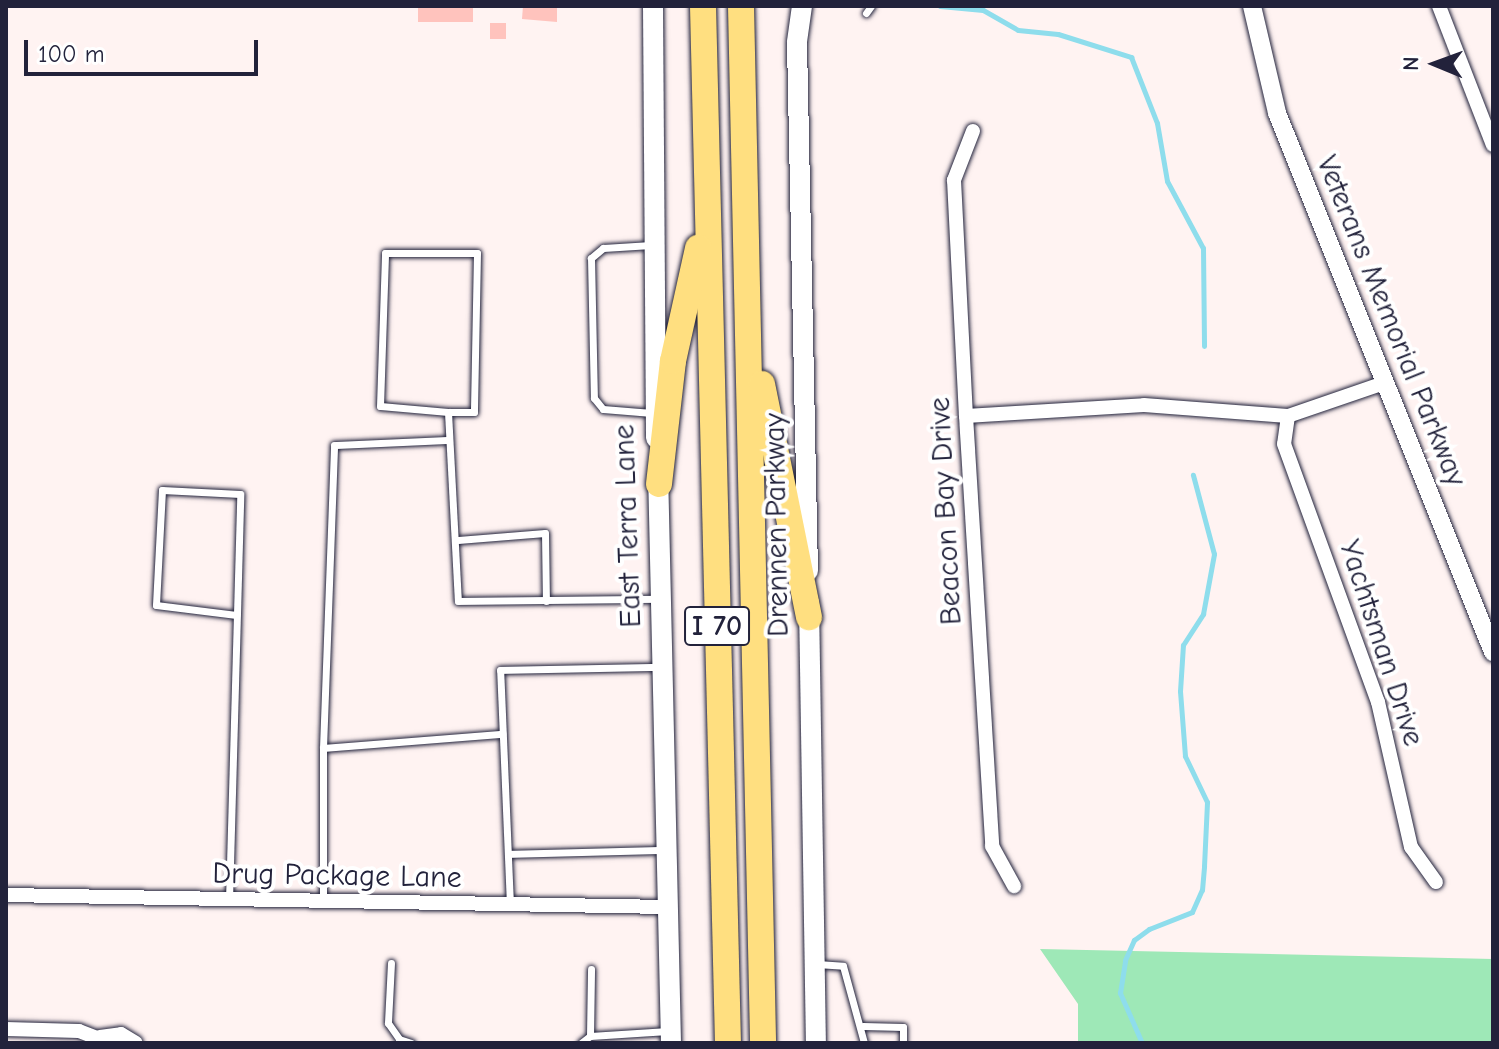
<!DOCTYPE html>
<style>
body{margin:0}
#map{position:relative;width:1499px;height:1049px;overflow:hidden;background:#fff3f2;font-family:"Comic Neue",sans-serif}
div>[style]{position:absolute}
.green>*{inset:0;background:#9ee8b7}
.stream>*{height:5px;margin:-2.5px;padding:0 2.5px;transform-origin:2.5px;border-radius:2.5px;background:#8eddec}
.building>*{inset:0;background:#ffc3bd;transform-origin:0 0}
.roads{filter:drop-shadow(0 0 2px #22223b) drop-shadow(0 0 2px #22223b)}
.service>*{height:7px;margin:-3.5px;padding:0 3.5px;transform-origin:3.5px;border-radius:3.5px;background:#fff}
.minor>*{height:14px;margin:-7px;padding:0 7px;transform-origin:7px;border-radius:7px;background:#fff}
.tertiary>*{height:18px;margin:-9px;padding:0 9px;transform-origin:9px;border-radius:9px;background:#fff}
.secondary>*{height:20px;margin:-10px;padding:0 10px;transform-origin:10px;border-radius:10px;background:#fff}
.motorway>*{height:26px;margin:-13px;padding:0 13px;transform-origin:13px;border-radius:13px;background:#ffdf80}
span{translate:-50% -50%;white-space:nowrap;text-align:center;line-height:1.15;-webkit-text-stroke:8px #fff;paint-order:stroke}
.shield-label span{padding:2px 6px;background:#fff;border:2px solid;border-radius:6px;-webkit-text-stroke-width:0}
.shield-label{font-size:28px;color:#22223b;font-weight:700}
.street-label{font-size:30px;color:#22223b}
.frame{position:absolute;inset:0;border:8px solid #22223b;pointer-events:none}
.north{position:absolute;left:1395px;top:24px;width:80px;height:80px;-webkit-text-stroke:6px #fff;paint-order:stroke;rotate:271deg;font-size:22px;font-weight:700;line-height:32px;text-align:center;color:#22223b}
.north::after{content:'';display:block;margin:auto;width:28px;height:36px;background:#22223b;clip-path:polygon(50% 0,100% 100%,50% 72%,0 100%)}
.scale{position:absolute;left:24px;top:40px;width:234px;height:36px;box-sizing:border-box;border:4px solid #22223b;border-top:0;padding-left:10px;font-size:24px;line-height:28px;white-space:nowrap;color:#22223b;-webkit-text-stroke:6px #fff;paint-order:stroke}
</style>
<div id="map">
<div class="green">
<div style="clip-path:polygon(1040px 949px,1493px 959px,1493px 1043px,1078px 1043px,1078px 1004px)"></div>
</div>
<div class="stream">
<div style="left:940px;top:6px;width:43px;rotate:5.3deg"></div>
<div style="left:983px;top:10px;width:40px;rotate:29.7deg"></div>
<div style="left:1018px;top:30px;width:40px;rotate:5.7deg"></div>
<div style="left:1058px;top:34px;width:77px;rotate:17.5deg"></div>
<div style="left:1131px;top:57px;width:71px;rotate:68.5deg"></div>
<div style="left:1157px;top:123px;width:59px;rotate:80.2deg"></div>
<div style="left:1167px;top:181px;width:76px;rotate:61.8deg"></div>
<div style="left:1203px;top:248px;width:98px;rotate:89.4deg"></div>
<div style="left:1142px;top:1043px;width:55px;rotate:-113.7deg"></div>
<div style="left:1120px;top:993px;width:33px;rotate:-81deg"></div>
<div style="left:1125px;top:960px;width:22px;rotate:-66deg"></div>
<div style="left:1134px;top:940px;width:19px;rotate:-36deg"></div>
<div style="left:1149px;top:929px;width:46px;rotate:-21.6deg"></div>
<div style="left:1192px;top:912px;width:24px;rotate:-66deg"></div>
<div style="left:1202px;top:890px;width:24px;rotate:-85deg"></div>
<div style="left:1204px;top:866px;width:64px;rotate:-87.3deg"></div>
<div style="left:1207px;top:802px;width:51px;rotate:-115.6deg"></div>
<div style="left:1185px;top:756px;width:65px;rotate:-94.4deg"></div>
<div style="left:1180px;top:691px;width:46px;rotate:-86.3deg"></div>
<div style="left:1183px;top:645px;width:37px;rotate:-57deg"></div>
<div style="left:1203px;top:614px;width:61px;rotate:-79.6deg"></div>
<div style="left:1214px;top:554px;width:82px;rotate:-104.9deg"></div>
</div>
<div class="building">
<div style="left:418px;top:6px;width:55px;height:16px"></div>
<div style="clip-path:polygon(523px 6px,557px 6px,557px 22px,522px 19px)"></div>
<div style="left:490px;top:23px;width:16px;height:16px"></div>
</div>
<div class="roads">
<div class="service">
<div style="left:866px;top:13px;width:9px;rotate:-54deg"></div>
<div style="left:651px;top:245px;width:48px;rotate:176.4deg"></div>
<div style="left:603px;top:248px;width:16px;rotate:140deg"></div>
<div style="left:591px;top:258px;width:140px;rotate:88.8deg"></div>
<div style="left:594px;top:398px;width:14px;rotate:51deg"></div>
<div style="left:603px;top:409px;width:49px;rotate:4.7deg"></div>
<div style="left:448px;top:412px;width:68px;rotate:-175deg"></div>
<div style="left:380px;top:406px;width:153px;rotate:-88.1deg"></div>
<div style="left:385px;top:253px;width:92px"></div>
<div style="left:477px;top:253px;width:159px;rotate:91.1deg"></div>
<div style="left:474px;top:412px;width:26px;rotate:180deg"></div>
<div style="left:448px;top:412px;width:189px;rotate:87deg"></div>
<div style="left:458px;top:601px;width:201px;rotate:-0.6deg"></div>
<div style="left:458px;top:540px;width:87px;rotate:-4.6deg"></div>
<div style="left:545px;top:533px;width:68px;rotate:89.2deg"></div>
<div style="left:323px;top:748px;width:303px;rotate:-87.9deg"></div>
<div style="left:334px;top:445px;width:115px;rotate:-2.5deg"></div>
<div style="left:508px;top:854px;width:157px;rotate:-1.5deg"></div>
<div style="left:229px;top:900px;width:406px;rotate:-88.4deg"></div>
<div style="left:240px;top:494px;width:78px;rotate:-177.1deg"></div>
<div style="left:162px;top:490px;width:115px;rotate:93deg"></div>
<div style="left:156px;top:605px;width:81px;rotate:7.1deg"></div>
<div style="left:323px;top:900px;width:152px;rotate:-90deg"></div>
<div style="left:323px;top:748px;width:180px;rotate:-4.5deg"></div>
<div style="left:510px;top:905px;width:235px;rotate:-92.4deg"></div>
<div style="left:500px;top:670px;width:160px;rotate:-1.1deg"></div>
<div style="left:391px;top:963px;width:60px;rotate:92.9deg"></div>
<div style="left:388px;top:1023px;width:19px;rotate:55deg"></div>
<div style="left:399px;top:1039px;width:13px;rotate:18deg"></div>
<div style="left:817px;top:964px;width:26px;rotate:4deg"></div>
<div style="left:843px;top:966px;width:80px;rotate:74.7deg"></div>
<div style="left:863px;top:1026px;width:40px;rotate:1.4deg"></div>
<div style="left:903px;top:1027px;width:16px;rotate:90deg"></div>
<div style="left:590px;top:1036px;width:67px;rotate:-89.1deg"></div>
<div style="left:581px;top:1043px;width:11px;rotate:-38deg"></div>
<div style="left:590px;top:1036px;width:78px;rotate:-3.7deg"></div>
</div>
<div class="minor">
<div style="left:1439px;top:6px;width:149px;rotate:68.8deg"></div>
<div style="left:973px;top:131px;width:53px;rotate:111.2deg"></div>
<div style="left:954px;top:180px;width:236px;rotate:87.1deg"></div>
<div style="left:966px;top:416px;width:431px;rotate:86.5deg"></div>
<div style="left:992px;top:846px;width:46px;rotate:61.2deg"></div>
<div style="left:966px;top:416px;width:178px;rotate:-3.5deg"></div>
<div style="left:1144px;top:405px;width:144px;rotate:4.4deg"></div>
<div style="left:1288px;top:416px;width:102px;rotate:-19deg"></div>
<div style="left:1288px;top:416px;width:28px;rotate:98deg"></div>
<div style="left:1284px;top:444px;width:275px;rotate:70deg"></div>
<div style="left:1378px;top:702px;width:149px;rotate:77.2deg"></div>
<div style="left:1411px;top:847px;width:43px;rotate:54.5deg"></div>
<div style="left:6px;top:895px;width:660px;rotate:1.04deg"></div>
<div style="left:6px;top:1029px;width:73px;rotate:1.6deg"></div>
<div style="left:79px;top:1031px;width:34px;rotate:21deg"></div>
<div style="left:100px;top:1037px;width:21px;rotate:-8deg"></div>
<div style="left:121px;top:1034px;width:17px;rotate:31deg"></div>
</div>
<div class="tertiary">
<div style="left:1252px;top:6px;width:110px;rotate:76.8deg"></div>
<div style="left:1277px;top:113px;width:581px;rotate:68.16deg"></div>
</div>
<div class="secondary">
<div style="left:653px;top:6px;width:432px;rotate:89.6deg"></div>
<div style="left:802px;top:6px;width:37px;rotate:98deg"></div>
<div style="left:797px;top:43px;width:528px;rotate:88.81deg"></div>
<div style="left:658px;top:470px;width:573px;rotate:88.7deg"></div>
<div style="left:809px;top:603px;width:440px;rotate:89.1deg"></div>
</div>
<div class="motorway">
<div style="left:703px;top:6px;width:1037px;rotate:88.62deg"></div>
<div style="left:741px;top:6px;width:1037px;rotate:88.78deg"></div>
<div style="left:762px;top:384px;width:238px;rotate:78.6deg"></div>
<div style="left:659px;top:484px;width:124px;rotate:-83.5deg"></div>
<div style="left:673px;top:361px;width:116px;rotate:-77.5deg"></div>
</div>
</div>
<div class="shield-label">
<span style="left:717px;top:626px">I 70</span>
</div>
<div class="street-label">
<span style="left:1391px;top:321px;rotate:68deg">Veterans Memorial Parkway</span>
<span style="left:946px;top:511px;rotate:-93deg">Beacon Bay Drive</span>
<span style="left:777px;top:525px;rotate:-91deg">Drennen Parkway</span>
<span style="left:628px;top:526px;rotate:-92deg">East Terra Lane</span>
<span style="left:1381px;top:643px;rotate:72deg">Yachtsman Drive</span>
<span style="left:337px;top:876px;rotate:1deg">Drug Package Lane</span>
</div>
<div class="frame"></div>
<div class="north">N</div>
<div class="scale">100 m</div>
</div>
